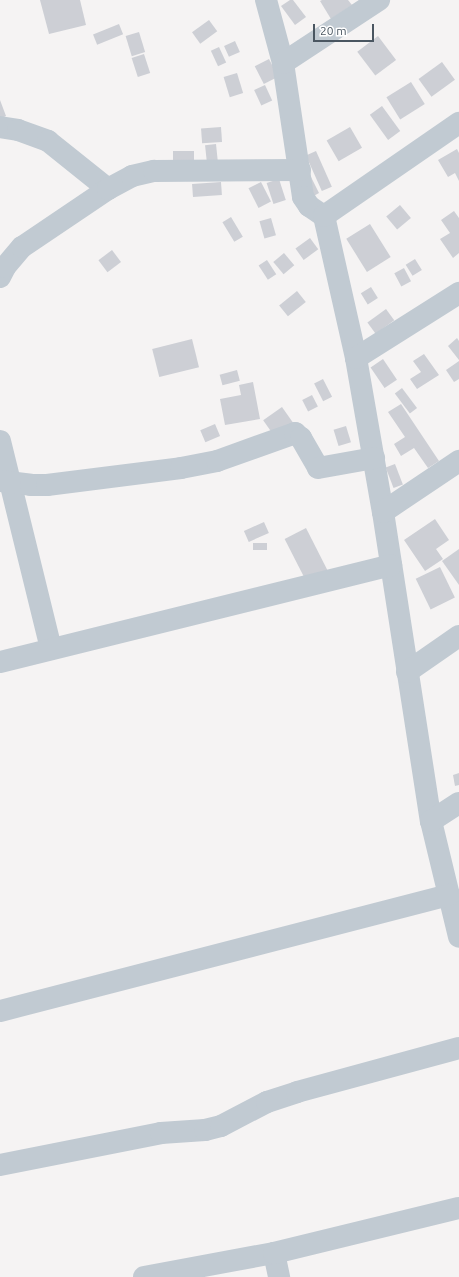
<!DOCTYPE html>
<style>
body{margin:0}
#map{position:relative;width:459px;height:1277px;overflow:hidden;background:#f5f3f3;font-family:Ubuntu,sans-serif}
div>[style]{position:absolute}
.building>*{inset:0;background:#cdcfd5;transform-origin:0 0}
.street>*{height:22px;margin:-11px;padding:0 11px;transform-origin:11px;border-radius:11px;background:#c1cad2}
span{translate:-50% -50%;white-space:nowrap;text-align:center;line-height:1.15;-webkit-text-stroke:4px #fff;paint-order:stroke}
.scale{position:absolute;left:313px;top:24px;width:61px;height:18px;box-sizing:border-box;border:2px solid #4a5661;border-top:0;padding-left:5px;font-size:12px;line-height:14px;white-space:nowrap;color:#4a5661;-webkit-text-stroke:3px #fff;paint-order:stroke}
</style>
<div id="map">
<div class="building">
<div style="clip-path:polygon(40px 0,80px 0,86px 25px,49px 34px)"></div>
<div style="clip-path:polygon(290px 0,293px 0,306px 17px,295px 25px,281px 6px)"></div>
<div style="clip-path:polygon(322px 0,348px 0,352px 5px,331px 19px,320px 1px)"></div>
<div style="left:209px;top:20px;width:14px;height:21px;rotate:54deg"></div>
<div style="left:119px;top:24px;width:11px;height:28px;rotate:68deg"></div>
<div style="left:139px;top:32px;width:21px;height:14px;rotate:73deg"></div>
<div style="left:378px;top:36px;width:30px;height:26px;rotate:53deg"></div>
<div style="left:235px;top:41px;width:12px;height:12px;rotate:66deg"></div>
<div style="left:219px;top:47px;width:17px;height:9px;rotate:65deg"></div>
<div style="left:144px;top:54px;width:20px;height:13px;rotate:72deg"></div>
<div style="left:269px;top:59px;width:20px;height:16px;rotate:63deg"></div>
<div style="left:442px;top:62px;width:22px;height:29px;rotate:54deg"></div>
<div style="left:237px;top:73px;width:21px;height:14px;rotate:73deg"></div>
<div style="left:411px;top:82px;width:26px;height:29px;rotate:58deg"></div>
<div style="left:265px;top:85px;width:17px;height:12px;rotate:65deg"></div>
<div style="clip-path:polygon(0 100px,6px 116px,0 119px)"></div>
<div style="left:382px;top:106px;width:31px;height:15px;rotate:54deg"></div>
<div style="left:221px;top:127px;width:15px;height:20px;rotate:86deg"></div>
<div style="left:350px;top:127px;width:24px;height:27px;rotate:60deg"></div>
<div style="left:216px;top:144px;width:19px;height:11px;rotate:84deg"></div>
<div style="clip-path:polygon(457px 149px,459px 153px,459px 181px,455px 173px,448px 177px,438px 160px)"></div>
<div style="left:173px;top:151px;width:21px;height:16px"></div>
<div style="left:316px;top:151px;width:39px;height:11px;rotate:66deg"></div>
<div style="clip-path:polygon(311px 177px,319px 193px,310px 198px)"></div>
<div style="left:279px;top:179px;width:22px;height:13px;rotate:72deg"></div>
<div style="left:221px;top:182px;width:13px;height:29px;rotate:86deg"></div>
<div style="left:261px;top:182px;width:22px;height:14px;rotate:63deg"></div>
<div style="left:400px;top:205px;width:17px;height:18px;rotate:50deg"></div>
<div style="clip-path:polygon(454px 211px,459px 218px,459px 253px,453px 258px,440px 239px,450px 233px,441px 220px)"></div>
<div style="left:231px;top:217px;width:23px;height:10px;rotate:59deg"></div>
<div style="left:271px;top:218px;width:18px;height:12px;rotate:74deg"></div>
<div style="left:370px;top:224px;width:39px;height:28px;rotate:58deg"></div>
<div style="left:310px;top:238px;width:14px;height:18px;rotate:54deg"></div>
<div style="left:112px;top:250px;width:15px;height:17px;rotate:53deg"></div>
<div style="left:284px;top:253px;width:16px;height:14px;rotate:50deg"></div>
<div style="left:415px;top:259px;width:13px;height:11px;rotate:58deg"></div>
<div style="left:267px;top:260px;width:17px;height:10px;rotate:57deg"></div>
<div style="left:404px;top:268px;width:15px;height:11px;rotate:62deg"></div>
<div style="left:371px;top:287px;width:13px;height:12px;rotate:58deg"></div>
<div style="left:297px;top:291px;width:14px;height:23px;rotate:51deg"></div>
<div style="left:386px;top:309px;width:14px;height:23px;rotate:54deg"></div>
<div style="clip-path:polygon(457px 338px,459px 341px,459px 360px,448px 346px)"></div>
<div style="left:192px;top:339px;width:29px;height:41px;rotate:76deg"></div>
<div style="clip-path:polygon(424px 354px,439px 375px,417px 389px,410px 379px,421px 372px,413px 361px)"></div>
<div style="left:383px;top:359px;width:25px;height:15px;rotate:56deg"></div>
<div style="clip-path:polygon(459px 361px,459px 379px,454px 382px,446px 370px)"></div>
<div style="left:237px;top:370px;width:11px;height:18px;rotate:75deg"></div>
<div style="left:323px;top:379px;width:20px;height:10px;rotate:63deg"></div>
<div style="clip-path:polygon(253px 382px,260px 419px,225px 425px,220px 399px,241px 395px,239px 385px)"></div>
<div style="left:402px;top:388px;width:25px;height:9px;rotate:53deg"></div>
<div style="left:312px;top:395px;width:13px;height:11px;rotate:63deg"></div>
<div style="clip-path:polygon(401px 404px,439px 461px,428px 468px,414px 448px,401px 456px,394px 444px,405px 437px,388px 412px)"></div>
<div style="left:282px;top:407px;width:19px;height:23px;rotate:55deg"></div>
<div style="left:215px;top:424px;width:13px;height:16px;rotate:67deg"></div>
<div style="left:346px;top:426px;width:17px;height:13px;rotate:73deg"></div>
<div style="left:395px;top:464px;width:22px;height:10px;rotate:69deg"></div>
<div style="clip-path:polygon(435px 519px,449px 540px,436px 549px,443px 559px,425px 571px,404px 540px)"></div>
<div style="left:264px;top:522px;width:12px;height:22px;rotate:66deg"></div>
<div style="left:306px;top:528px;width:47px;height:24px;rotate:63deg"></div>
<div style="left:253px;top:543px;width:14px;height:7px"></div>
<div style="clip-path:polygon(459px 549px,459px 585px,442px 561px)"></div>
<div style="left:440px;top:567px;width:34px;height:27px;rotate:64deg"></div>
<div style="clip-path:polygon(459px 773px,459px 785px,455px 786px,453px 775px)"></div>
</div>
<div class="street">
<div style="left:266px;top:0;width:65px;rotate:74.9deg"></div>
<div style="left:283px;top:63px;width:135px;rotate:81.5deg"></div>
<div style="left:303px;top:197px;width:11px;rotate:56deg"></div>
<div style="left:309px;top:206px;width:18px;rotate:34deg"></div>
<div style="left:324px;top:216px;width:146px;rotate:77.3deg"></div>
<div style="left:356px;top:358px;width:156px;rotate:80.1deg"></div>
<div style="left:383px;top:512px;width:313px;rotate:81.2deg"></div>
<div style="left:431px;top:821px;width:119px;rotate:76.4deg"></div>
<div style="left:283px;top:63px;width:115px;rotate:-33.3deg"></div>
<div style="left:0;top:127px;width:18px;rotate:9deg"></div>
<div style="left:18px;top:130px;width:32px;rotate:20deg"></div>
<div style="left:48px;top:141px;width:77px;rotate:38.7deg"></div>
<div style="left:324px;top:216px;width:164px;rotate:-34.6deg"></div>
<div style="left:0;top:277px;width:11px;rotate:-63deg"></div>
<div style="left:5px;top:267px;width:26px;rotate:-50deg"></div>
<div style="left:22px;top:247px;width:104px;rotate:-34deg"></div>
<div style="left:108px;top:189px;width:27px;rotate:-28deg"></div>
<div style="left:132px;top:176px;width:23px;rotate:-13deg"></div>
<div style="left:154px;top:171px;width:146px;rotate:-0.4deg"></div>
<div style="left:356px;top:358px;width:122px;rotate:-32.3deg"></div>
<div style="left:0;top:441px;width:214px;rotate:76.2deg"></div>
<div style="left:0;top:481px;width:31px;rotate:7deg"></div>
<div style="left:31px;top:485px;width:16px"></div>
<div style="left:47px;top:485px;width:135px;rotate:-7.2deg"></div>
<div style="left:181px;top:468px;width:37px;rotate:-11deg"></div>
<div style="left:217px;top:461px;width:83px;rotate:-19.7deg"></div>
<div style="left:295px;top:433px;width:8px;rotate:40deg"></div>
<div style="left:301px;top:438px;width:34px;rotate:60deg"></div>
<div style="left:318px;top:468px;width:57px;rotate:-10.1deg"></div>
<div style="left:383px;top:512px;width:92px;rotate:-33.9deg"></div>
<div style="left:0;top:662px;width:403px;rotate:-13.9deg"></div>
<div style="left:407px;top:672px;width:63px;rotate:-34.7deg"></div>
<div style="left:431px;top:821px;width:33px;rotate:-33deg"></div>
<div style="left:0;top:1011px;width:464px;rotate:-14.5deg"></div>
<div style="left:0;top:1165px;width:164px;rotate:-11.2deg"></div>
<div style="left:161px;top:1133px;width:44px;rotate:-3.9deg"></div>
<div style="left:205px;top:1130px;width:16px;rotate:-14deg"></div>
<div style="left:221px;top:1126px;width:52px;rotate:-27.6deg"></div>
<div style="left:267px;top:1102px;width:32px;rotate:-18deg"></div>
<div style="left:297px;top:1092px;width:168px;rotate:-15.2deg"></div>
<div style="left:274px;top:1253px;width:25px;rotate:78deg"></div>
<div style="left:144px;top:1277px;width:132px;rotate:-10.5deg"></div>
<div style="left:274px;top:1253px;width:190px;rotate:-13.7deg"></div>
</div>
<div class="scale">20 m</div>
</div>
